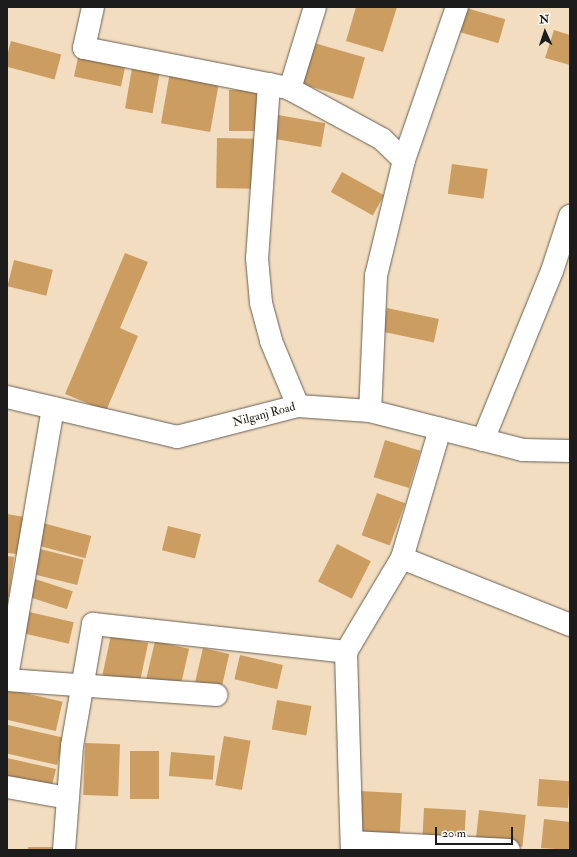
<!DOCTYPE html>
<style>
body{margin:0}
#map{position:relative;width:577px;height:857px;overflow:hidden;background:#f3ddc0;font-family:"IM FELL Double Pica",serif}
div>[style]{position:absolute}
.building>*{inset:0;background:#cb9d61;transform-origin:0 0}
.roads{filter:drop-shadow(0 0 1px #676055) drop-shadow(0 0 1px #676055)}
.minor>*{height:22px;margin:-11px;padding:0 11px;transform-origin:11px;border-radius:11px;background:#fff}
span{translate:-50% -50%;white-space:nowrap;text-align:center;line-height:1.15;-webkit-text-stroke:3.5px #fdfcf7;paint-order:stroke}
.street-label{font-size:12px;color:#1c1c1c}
.frame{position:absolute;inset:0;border:8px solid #1c1c1c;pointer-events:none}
.north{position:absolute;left:525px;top:12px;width:40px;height:40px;-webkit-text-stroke:3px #fdfcf7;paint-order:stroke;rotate:357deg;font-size:11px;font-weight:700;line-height:16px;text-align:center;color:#1c1c1c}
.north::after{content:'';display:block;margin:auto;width:14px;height:18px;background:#1c1c1c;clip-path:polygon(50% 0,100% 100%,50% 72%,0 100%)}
.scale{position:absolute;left:435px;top:827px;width:78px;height:18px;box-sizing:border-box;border:2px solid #1c1c1c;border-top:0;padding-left:5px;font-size:12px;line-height:14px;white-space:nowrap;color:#1c1c1c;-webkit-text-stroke:3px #fdfcf7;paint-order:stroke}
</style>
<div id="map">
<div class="building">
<div style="clip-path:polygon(356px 7px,397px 7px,383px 52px,346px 41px)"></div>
<div style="left:463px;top:7px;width:44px;height:25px;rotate:16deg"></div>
<div style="clip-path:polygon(554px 30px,570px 35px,570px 65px,545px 58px)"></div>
<div style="left:11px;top:41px;width:52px;height:26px;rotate:15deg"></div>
<div style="left:314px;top:43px;width:53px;height:43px;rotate:16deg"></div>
<div style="left:79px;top:53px;width:48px;height:24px;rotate:12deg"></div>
<div style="left:133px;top:63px;width:28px;height:46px;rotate:10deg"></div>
<div style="left:170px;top:72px;width:50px;height:52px;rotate:10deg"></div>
<div style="left:229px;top:90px;width:32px;height:41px"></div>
<div style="left:278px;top:115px;width:48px;height:24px;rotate:10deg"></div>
<div style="left:217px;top:138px;width:43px;height:50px;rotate:1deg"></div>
<div style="left:452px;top:164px;width:36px;height:30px;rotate:8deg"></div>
<div style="left:342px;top:172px;width:48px;height:23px;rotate:29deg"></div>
<div style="clip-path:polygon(125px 253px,148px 262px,120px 328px,138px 336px,106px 411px,65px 394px)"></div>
<div style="left:14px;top:260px;width:40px;height:27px;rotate:14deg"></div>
<div style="left:387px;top:308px;width:53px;height:24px;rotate:12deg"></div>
<div style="left:385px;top:440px;width:37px;height:39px;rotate:17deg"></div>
<div style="left:377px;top:493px;width:30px;height:45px;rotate:20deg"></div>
<div style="clip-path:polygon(7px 514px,24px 517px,17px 554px,7px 553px)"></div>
<div style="left:43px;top:523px;width:50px;height:23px;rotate:15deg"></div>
<div style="left:168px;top:526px;width:34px;height:25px;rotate:14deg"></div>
<div style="left:337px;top:544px;width:38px;height:42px;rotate:27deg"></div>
<div style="left:36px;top:548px;width:49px;height:26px;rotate:14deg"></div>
<div style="clip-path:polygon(7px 556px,14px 557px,9px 597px,7px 596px)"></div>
<div style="left:29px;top:577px;width:46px;height:19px;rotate:18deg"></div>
<div style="left:25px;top:611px;width:50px;height:22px;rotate:13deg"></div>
<div style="left:111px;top:635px;width:38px;height:41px;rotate:12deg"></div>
<div style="left:155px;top:641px;width:35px;height:41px;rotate:13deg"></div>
<div style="left:203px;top:648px;width:27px;height:34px;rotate:13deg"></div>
<div style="left:240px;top:655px;width:44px;height:25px;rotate:13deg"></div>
<div style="left:7px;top:689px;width:57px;height:30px;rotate:13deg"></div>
<div style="left:277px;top:700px;width:35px;height:30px;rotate:10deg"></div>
<div style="left:8px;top:725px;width:57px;height:28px;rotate:13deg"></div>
<div style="left:224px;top:736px;width:27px;height:50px;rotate:10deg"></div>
<div style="left:85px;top:743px;width:35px;height:52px;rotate:2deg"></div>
<div style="left:130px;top:751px;width:29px;height:48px"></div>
<div style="left:171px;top:752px;width:44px;height:24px;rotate:5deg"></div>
<div style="clip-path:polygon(7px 758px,56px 769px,50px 794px,7px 785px)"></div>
<div style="left:539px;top:779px;width:31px;height:27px;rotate:4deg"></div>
<div style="left:360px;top:791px;width:42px;height:42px;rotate:3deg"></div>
<div style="left:424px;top:808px;width:42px;height:30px;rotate:3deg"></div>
<div style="left:479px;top:810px;width:47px;height:32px;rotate:6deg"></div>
<div style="clip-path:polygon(544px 819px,570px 822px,570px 850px,541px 848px)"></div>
<div style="left:28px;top:847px;width:27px;height:3px"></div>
</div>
<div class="roads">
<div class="minor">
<div style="left:93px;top:7px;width:42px;rotate:102.4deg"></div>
<div style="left:84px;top:48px;width:202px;rotate:11.1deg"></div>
<div style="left:315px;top:7px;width:86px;rotate:107deg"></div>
<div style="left:290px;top:89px;width:105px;rotate:28.5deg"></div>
<div style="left:382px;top:139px;width:30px;rotate:44deg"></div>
<div style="left:404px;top:160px;width:119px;rotate:103.6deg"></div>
<div style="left:376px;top:276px;width:135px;rotate:92.5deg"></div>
<div style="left:269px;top:84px;width:174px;rotate:93.9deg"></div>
<div style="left:257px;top:258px;width:45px;rotate:84.9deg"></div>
<div style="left:261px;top:303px;width:39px;rotate:75deg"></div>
<div style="left:271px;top:341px;width:70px;rotate:67.4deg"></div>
<div style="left:404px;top:160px;width:162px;rotate:-70.9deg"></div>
<div style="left:7px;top:397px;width:175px;rotate:13.2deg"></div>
<div style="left:177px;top:437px;width:125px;rotate:-14.4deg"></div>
<div style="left:298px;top:406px;width:72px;rotate:4deg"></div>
<div style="left:370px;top:411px;width:158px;rotate:14.3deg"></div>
<div style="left:523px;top:450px;width:47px;rotate:1.2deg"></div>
<div style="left:440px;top:429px;width:134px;rotate:106.4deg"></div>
<div style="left:402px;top:558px;width:181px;rotate:21.7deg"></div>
<div style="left:483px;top:440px;width:183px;rotate:-67.8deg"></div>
<div style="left:552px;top:271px;width:58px;rotate:-71.9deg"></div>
<div style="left:346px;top:652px;width:198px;rotate:88.3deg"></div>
<div style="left:7px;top:677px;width:273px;rotate:-80.3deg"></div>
<div style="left:7px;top:680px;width:210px;rotate:4.1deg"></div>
<div style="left:7px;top:787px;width:62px;rotate:10.2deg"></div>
<div style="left:352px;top:842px;width:157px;rotate:2.9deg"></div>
<div style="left:64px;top:850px;width:104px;rotate:-85.6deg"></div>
<div style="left:72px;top:746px;width:124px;rotate:-80.2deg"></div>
<div style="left:93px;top:624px;width:255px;rotate:6.3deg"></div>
<div style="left:346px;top:652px;width:109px;rotate:-59.2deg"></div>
</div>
</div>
<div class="street-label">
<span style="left:264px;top:415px;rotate:-15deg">Nilganj Road</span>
</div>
<div class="frame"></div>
<div class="north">N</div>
<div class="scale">20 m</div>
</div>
